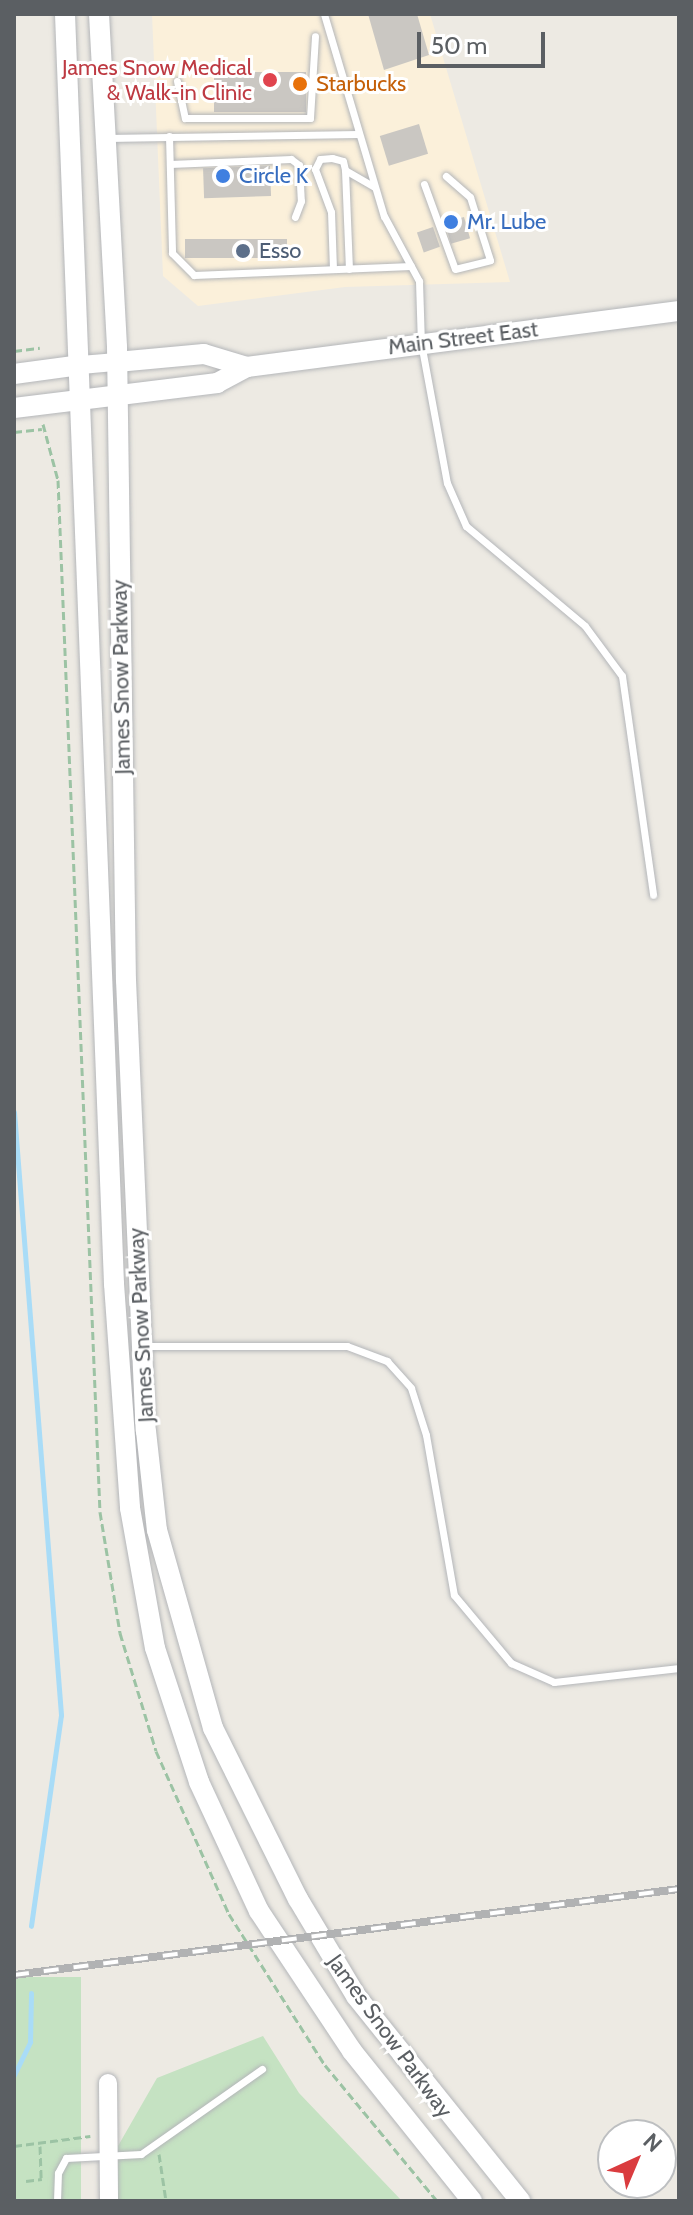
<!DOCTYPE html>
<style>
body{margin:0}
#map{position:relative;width:693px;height:2215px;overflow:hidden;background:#edeae3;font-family:Cabin,sans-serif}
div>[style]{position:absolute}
.commercial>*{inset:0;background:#fbf0da}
.green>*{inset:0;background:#c5e2c2;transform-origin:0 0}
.stream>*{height:5px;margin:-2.5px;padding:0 2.5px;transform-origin:2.5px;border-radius:2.5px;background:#a9dcf7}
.building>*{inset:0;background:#cac7c2;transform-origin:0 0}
.path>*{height:3px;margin-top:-1.5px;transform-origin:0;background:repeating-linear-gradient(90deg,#9cc3a4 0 8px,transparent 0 12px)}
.roads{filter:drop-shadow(0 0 2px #b4b6b9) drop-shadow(0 0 2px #b4b6b9)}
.service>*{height:7px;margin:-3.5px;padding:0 3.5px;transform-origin:3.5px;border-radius:3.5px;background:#fff}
.tertiary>*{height:18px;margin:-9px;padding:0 9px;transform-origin:9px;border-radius:9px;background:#fff}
.secondary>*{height:20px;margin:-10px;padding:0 10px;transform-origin:10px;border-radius:10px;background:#fff}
.rail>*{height:8px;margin-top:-4px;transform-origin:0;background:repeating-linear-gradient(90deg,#fff 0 15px,#b1b2b3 0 30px);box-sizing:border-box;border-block:2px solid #b1b2b3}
.dots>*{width:22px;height:22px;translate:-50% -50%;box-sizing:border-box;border:4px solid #fff;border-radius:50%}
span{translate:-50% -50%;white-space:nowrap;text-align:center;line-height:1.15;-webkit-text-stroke:6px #fff;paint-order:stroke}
.health-label{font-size:22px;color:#be3a42}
.right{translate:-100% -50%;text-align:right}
.food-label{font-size:22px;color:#c56008}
.left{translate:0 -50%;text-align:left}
.shop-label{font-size:22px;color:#366cbe}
.service-label{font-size:22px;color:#4e5e75}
.street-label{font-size:22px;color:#5b5f63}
.frame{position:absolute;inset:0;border:16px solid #5b5f63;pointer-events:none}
.north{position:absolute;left:597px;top:2119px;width:80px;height:80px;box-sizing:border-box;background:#fff;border:2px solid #bdbfc1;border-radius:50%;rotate:44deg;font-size:22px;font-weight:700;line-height:32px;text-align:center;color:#5b5f63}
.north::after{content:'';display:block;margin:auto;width:28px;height:36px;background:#da3c3f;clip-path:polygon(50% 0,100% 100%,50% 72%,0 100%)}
.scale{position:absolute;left:417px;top:32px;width:128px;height:36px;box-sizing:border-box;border:4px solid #5b5f63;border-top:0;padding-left:10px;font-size:24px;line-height:28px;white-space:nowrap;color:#5b5f63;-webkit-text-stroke:6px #fff;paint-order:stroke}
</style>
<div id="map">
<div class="commercial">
<div style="clip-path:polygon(152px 14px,430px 14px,510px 282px,345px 287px,198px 306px,163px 276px)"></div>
</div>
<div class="green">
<div style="left:81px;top:1977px;width:224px;height:68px;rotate:90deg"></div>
<div style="clip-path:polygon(263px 2036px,299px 2093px,402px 2201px,118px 2201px,118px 2146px,157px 2078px)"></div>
</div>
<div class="stream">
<div style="left:14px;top:1112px;width:605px;rotate:85.54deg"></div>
<div style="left:61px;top:1715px;width:213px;rotate:98.1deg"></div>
<div style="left:14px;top:2075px;width:37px;rotate:-64deg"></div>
<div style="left:30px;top:2042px;width:49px;rotate:-88.8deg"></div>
</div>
<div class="building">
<div style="clip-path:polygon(368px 14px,417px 14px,429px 55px,384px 70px)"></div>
<div style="left:214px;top:72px;width:92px;height:40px"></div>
<div style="left:419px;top:124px;width:31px;height:41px;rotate:73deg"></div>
<div style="left:270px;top:166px;width:30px;height:67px;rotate:88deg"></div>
<div style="left:464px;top:217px;width:22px;height:20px;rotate:74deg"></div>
<div style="left:433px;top:227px;width:21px;height:17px;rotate:71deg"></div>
<div style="left:287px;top:239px;width:19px;height:102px;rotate:90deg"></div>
</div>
<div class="path">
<div style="left:14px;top:351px;width:26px;rotate:-7deg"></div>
<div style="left:43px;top:424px;width:58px;rotate:75deg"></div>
<div style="left:58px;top:480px;width:1033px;rotate:87.67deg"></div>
<div style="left:100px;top:1512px;width:123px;rotate:80.6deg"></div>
<div style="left:120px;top:1633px;width:123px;rotate:73deg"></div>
<div style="left:156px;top:1751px;width:179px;rotate:65.9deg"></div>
<div style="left:229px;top:1914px;width:179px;rotate:57.6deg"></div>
<div style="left:325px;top:2065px;width:176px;rotate:50.5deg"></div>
<div style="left:14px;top:432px;width:28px;rotate:-6deg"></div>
<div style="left:14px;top:2146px;width:77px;rotate:-7.5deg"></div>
<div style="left:40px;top:2146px;width:33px;rotate:88deg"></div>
<div style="left:159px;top:2154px;width:48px;rotate:81.5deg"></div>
<div style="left:26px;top:2181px;width:16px;rotate:-7deg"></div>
</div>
<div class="roads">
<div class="service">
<div style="left:324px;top:14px;width:211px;rotate:73.5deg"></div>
<div style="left:384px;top:216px;width:74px;rotate:61.7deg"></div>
<div style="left:419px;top:281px;width:62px;rotate:88.2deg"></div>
<div style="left:421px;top:343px;width:142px;rotate:79.5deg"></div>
<div style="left:447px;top:483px;width:47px;rotate:66.2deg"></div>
<div style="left:466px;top:526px;width:155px;rotate:40deg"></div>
<div style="left:585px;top:626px;width:62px;rotate:53.5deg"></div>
<div style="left:622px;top:676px;width:221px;rotate:81.9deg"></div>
<div style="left:177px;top:81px;width:38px;rotate:78deg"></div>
<div style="left:185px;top:118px;width:125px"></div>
<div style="left:310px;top:118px;width:82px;rotate:-86.5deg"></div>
<div style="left:169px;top:136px;width:117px;rotate:88.5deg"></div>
<div style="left:172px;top:253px;width:31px;rotate:45deg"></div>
<div style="left:194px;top:275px;width:217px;rotate:-2.4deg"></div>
<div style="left:107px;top:138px;width:251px;rotate:-0.9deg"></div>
<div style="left:170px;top:164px;width:121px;rotate:-2.4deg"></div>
<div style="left:291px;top:159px;width:10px;rotate:37deg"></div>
<div style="left:299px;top:165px;width:36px;rotate:87deg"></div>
<div style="left:301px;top:201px;width:17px;rotate:111deg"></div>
<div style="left:345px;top:170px;width:34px;rotate:30deg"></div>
<div style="left:424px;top:184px;width:90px;rotate:70deg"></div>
<div style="left:455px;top:269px;width:36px;rotate:-14deg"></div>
<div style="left:490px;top:260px;width:66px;rotate:-107.6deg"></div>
<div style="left:470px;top:197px;width:32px;rotate:-139deg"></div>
<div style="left:333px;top:269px;width:57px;rotate:-92deg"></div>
<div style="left:331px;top:212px;width:46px;rotate:-110.4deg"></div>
<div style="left:315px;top:169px;width:11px;rotate:-63deg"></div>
<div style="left:320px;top:159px;width:12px;rotate:-5deg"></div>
<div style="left:332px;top:158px;width:11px;rotate:15deg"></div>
<div style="left:343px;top:161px;width:9px;rotate:77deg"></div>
<div style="left:345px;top:170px;width:99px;rotate:87.7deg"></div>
<div style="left:144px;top:1346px;width:203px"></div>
<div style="left:347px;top:1346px;width:43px;rotate:20.6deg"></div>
<div style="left:387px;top:1361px;width:36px;rotate:48deg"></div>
<div style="left:411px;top:1388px;width:49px;rotate:72.3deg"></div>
<div style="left:426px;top:1435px;width:162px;rotate:80.1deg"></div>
<div style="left:454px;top:1595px;width:89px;rotate:50deg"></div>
<div style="left:511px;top:1663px;width:47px;rotate:23.8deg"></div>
<div style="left:554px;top:1682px;width:126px;rotate:-6.4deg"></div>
<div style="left:57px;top:2201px;width:28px;rotate:-88deg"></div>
<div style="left:58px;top:2173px;width:17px;rotate:-62deg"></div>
<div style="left:66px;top:2158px;width:75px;rotate:-3.1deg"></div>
<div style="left:141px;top:2154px;width:148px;rotate:-35.1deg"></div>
</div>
<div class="tertiary">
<div style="left:81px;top:365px;width:36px;rotate:-5deg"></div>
<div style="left:108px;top:2083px;width:118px;rotate:89.5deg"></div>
</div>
<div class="secondary">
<div style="left:65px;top:14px;width:1271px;rotate:87.79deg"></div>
<div style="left:114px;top:1284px;width:225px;rotate:85.9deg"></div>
<div style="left:130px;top:1508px;width:142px;rotate:79.9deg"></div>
<div style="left:155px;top:1648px;width:141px;rotate:71.8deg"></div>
<div style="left:199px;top:1782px;width:142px;rotate:65.1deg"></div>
<div style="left:259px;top:1911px;width:168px;rotate:56.4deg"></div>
<div style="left:352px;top:2051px;width:192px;rotate:51.3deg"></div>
<div style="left:99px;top:14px;width:333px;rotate:86.9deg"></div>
<div style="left:117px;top:347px;width:633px;rotate:89.19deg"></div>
<div style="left:126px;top:980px;width:451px;rotate:87.5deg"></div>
<div style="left:146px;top:1431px;width:100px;rotate:83.7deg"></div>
<div style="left:157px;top:1530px;width:206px;rotate:74.2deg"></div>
<div style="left:213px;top:1728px;width:191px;rotate:63.6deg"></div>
<div style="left:298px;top:1899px;width:113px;rotate:59.1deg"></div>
<div style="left:356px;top:1996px;width:263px;rotate:51.3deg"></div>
<div style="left:117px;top:362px;width:87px;rotate:-5.3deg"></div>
<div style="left:204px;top:354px;width:45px;rotate:16.8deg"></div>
<div style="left:14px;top:374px;width:68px;rotate:-7.7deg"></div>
<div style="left:14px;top:408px;width:205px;rotate:-7deg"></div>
<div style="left:217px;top:383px;width:34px;rotate:-28deg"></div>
<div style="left:247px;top:367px;width:436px;rotate:-7.4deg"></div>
</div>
</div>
<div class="rail">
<div style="left:14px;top:1975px;width:671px;rotate:-7.37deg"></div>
</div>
<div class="dots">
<div style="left:270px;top:80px;background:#e0444e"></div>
<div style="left:300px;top:84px;background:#e8710a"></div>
<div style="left:223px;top:176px;background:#3f7fe0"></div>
<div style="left:451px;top:222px;background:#3f7fe0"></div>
<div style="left:243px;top:251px;background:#5c6f8a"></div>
</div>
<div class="health-label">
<span class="right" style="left:252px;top:80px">James Snow Medical<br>&amp; Walk-in Clinic</span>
</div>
<div class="food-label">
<span class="left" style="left:316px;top:84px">Starbucks</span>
</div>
<div class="shop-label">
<span class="left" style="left:239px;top:176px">Circle K</span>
<span class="left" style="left:467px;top:222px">Mr. Lube</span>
</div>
<div class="service-label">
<span class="left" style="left:259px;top:251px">Esso</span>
</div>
<div class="street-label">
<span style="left:463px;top:338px;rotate:-7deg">Main Street East</span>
<span style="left:121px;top:677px;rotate:-91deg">James Snow Parkway</span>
<span style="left:141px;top:1325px;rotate:-93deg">James Snow Parkway</span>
<span style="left:390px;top:2036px;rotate:54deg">James Snow Parkway</span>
</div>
<div class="frame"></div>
<div class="north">N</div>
<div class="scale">50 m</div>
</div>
